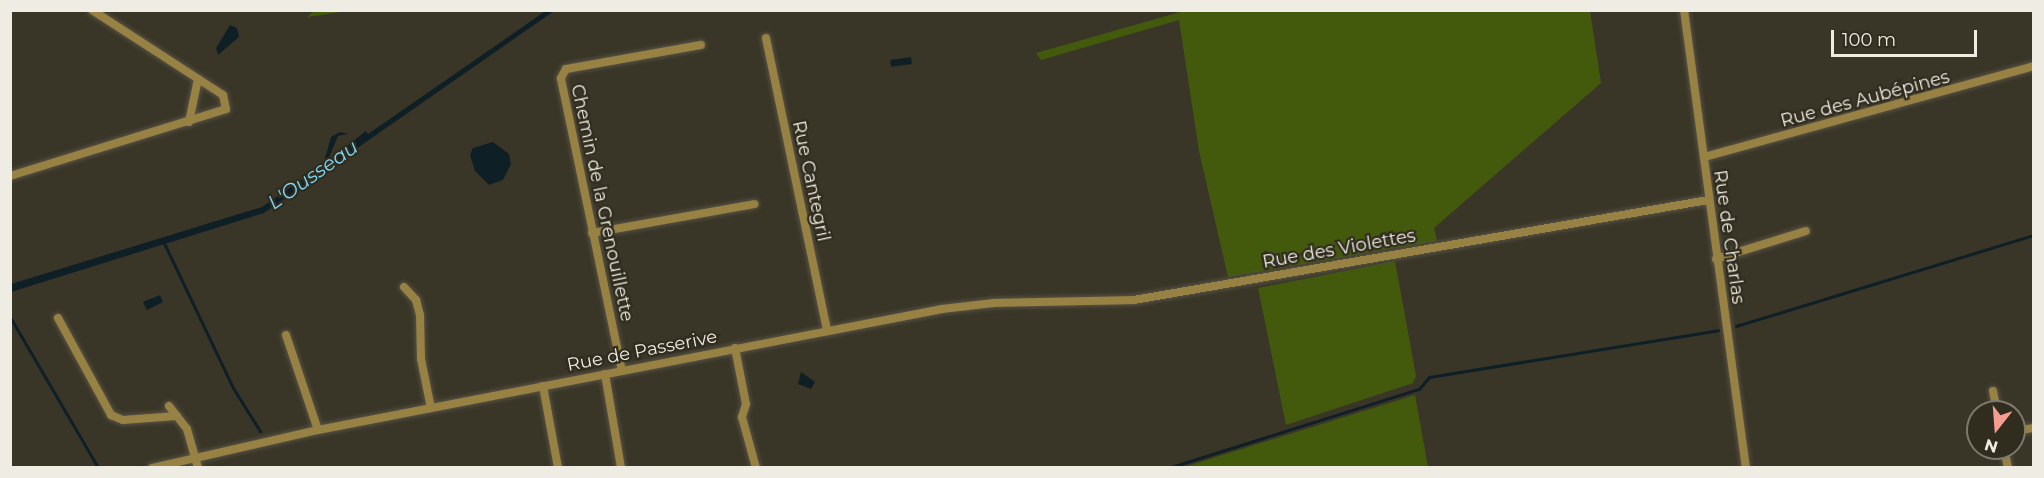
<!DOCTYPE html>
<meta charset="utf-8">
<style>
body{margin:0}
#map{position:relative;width:2044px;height:478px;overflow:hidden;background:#3a3627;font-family:Montserrat,sans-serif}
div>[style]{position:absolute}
.green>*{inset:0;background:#435a0d}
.water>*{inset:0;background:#0f1f26;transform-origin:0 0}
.stream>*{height:3px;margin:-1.5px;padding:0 1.5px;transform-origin:1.5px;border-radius:1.5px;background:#0f1f26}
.roads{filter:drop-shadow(0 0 2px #575345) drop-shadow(0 0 2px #575345)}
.minor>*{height:8px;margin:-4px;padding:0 4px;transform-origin:4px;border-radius:4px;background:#978143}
span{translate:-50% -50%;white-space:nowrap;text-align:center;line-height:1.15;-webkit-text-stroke:4.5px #302c1e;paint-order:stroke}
.street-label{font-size:18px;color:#efece3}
.water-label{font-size:20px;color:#7ed5f6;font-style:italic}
.frame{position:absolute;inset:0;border:12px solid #efece3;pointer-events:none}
.north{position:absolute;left:1966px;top:400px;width:60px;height:60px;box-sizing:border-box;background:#302c1e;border:2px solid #7c796d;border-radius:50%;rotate:197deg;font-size:16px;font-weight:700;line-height:24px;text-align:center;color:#efece3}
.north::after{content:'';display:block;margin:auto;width:21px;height:27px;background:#f59d8f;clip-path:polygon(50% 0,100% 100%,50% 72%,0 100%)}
.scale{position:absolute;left:1831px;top:30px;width:146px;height:27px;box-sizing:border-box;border:3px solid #efece3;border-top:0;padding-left:8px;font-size:18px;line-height:21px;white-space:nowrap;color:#efece3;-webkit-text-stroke:4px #302c1e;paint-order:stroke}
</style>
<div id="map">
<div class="green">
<div style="clip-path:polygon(314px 11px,314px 10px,348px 11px,307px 17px)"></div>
<div style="clip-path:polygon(1184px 11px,1590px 11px,1601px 83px,1434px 228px,1437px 241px,1228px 277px,1199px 151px,1179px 20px,1041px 60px,1036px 53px)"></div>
<div style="clip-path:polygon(1395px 261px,1416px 376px,1413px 383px,1286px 425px,1258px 288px)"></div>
<div style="clip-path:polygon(1415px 395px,1428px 467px,1184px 467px)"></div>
</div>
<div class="water">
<div style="clip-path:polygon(547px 10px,554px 11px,264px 213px,11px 292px,11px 284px,262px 207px,323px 165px,331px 137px,340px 132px,348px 134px,338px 136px,327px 162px,366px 131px,368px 134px)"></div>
<div style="clip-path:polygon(230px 25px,237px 28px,239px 37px,218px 55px,216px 48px)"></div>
<div style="left:911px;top:57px;width:7px;height:21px;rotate:82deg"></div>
<div style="clip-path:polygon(493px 142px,509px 154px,511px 164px,503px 180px,489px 185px,475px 171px,470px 155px,473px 148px)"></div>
<div style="clip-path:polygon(160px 295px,163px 302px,147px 310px,143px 302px)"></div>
<div style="clip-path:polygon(801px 372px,815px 382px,811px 389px,798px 384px)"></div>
</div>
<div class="stream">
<div style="left:163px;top:241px;width:163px;rotate:64.5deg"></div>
<div style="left:233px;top:388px;width:51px;rotate:57.9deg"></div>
<div style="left:10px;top:317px;width:173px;rotate:59.7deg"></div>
<div style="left:1736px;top:326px;width:312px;rotate:-17deg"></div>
<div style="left:1168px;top:468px;width:263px;rotate:-17.5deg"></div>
<div style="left:1419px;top:389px;width:16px;rotate:-50deg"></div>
<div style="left:1429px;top:377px;width:293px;rotate:-9.2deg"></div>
</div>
<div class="roads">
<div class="minor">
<div style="left:1684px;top:10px;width:462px;rotate:82.3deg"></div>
<div style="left:766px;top:38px;width:299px;rotate:78.2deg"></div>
<div style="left:189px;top:122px;width:44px;rotate:-78.2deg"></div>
<div style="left:1704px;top:157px;width:342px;rotate:-15.4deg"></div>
<div style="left:10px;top:176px;width:226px;rotate:-17.2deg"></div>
<div style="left:226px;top:109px;width:14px;rotate:-102deg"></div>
<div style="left:223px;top:95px;width:156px;rotate:-147deg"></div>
<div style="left:592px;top:233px;width:165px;rotate:-10.1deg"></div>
<div style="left:1716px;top:259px;width:94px;rotate:-17.3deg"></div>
<div style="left:404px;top:287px;width:18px;rotate:47deg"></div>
<div style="left:416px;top:300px;width:16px;rotate:75deg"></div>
<div style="left:420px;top:315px;width:44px;rotate:88.7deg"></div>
<div style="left:421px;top:359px;width:50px;rotate:78.5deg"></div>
<div style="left:58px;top:318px;width:111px;rotate:61.3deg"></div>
<div style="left:111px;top:415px;width:13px;rotate:23deg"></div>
<div style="left:123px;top:420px;width:54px;rotate:-4.2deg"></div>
<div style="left:286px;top:335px;width:100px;rotate:71.4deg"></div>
<div style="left:735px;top:348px;width:57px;rotate:78.9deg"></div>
<div style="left:746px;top:404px;width:14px;rotate:107deg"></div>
<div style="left:742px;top:417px;width:53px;rotate:74.6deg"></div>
<div style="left:622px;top:371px;width:299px;rotate:-101.8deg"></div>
<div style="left:561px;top:78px;width:10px;rotate:-61deg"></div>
<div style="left:566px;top:69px;width:137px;rotate:-10.1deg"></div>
<div style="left:605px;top:374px;width:95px;rotate:80.3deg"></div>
<div style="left:543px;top:386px;width:83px;rotate:79.6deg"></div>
<div style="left:1993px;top:391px;width:21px;rotate:79deg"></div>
<div style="left:169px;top:406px;width:29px;rotate:52deg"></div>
<div style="left:187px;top:429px;width:41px;rotate:74.2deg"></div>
<div style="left:2014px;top:431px;width:20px;rotate:-9deg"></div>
<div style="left:2004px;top:448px;width:20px;rotate:79deg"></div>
<div style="left:152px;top:468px;width:170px;rotate:-12.9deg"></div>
<div style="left:318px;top:430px;width:636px;rotate:-10.97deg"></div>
<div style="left:942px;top:309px;width:52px;rotate:-6.6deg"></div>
<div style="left:994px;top:303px;width:140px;rotate:-1.2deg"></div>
<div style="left:1134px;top:300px;width:583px;rotate:-9.88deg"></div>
</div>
</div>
<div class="street-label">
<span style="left:1865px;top:99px;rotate:-15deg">Rue des Aubépines</span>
<span style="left:811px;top:181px;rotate:78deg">Rue Cantegril</span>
<span style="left:602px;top:203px;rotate:78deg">Chemin de la Grenouillette</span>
<span style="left:1729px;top:237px;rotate:82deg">Rue de Charlas</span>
<span style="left:1339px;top:249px;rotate:-10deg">Rue des Violettes</span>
<span style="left:642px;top:351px;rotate:-11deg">Rue de Passerive</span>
</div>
<div class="water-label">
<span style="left:313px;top:175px;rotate:-35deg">L'Ousseau</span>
</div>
<div class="frame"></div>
<div class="north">N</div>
<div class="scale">100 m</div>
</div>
